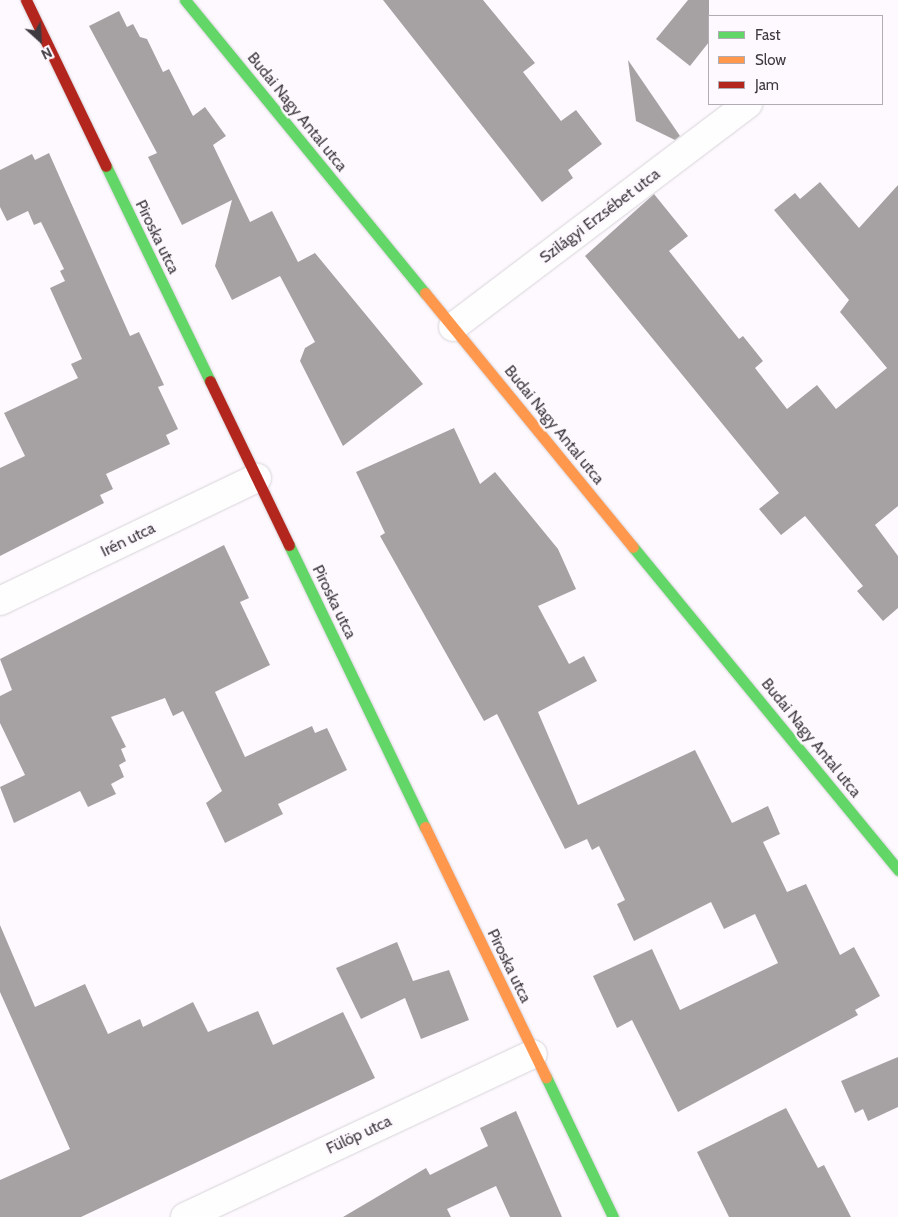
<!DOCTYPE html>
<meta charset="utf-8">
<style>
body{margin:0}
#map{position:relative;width:898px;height:1217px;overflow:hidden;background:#fdf9fe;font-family:Cabin,sans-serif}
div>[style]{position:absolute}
.building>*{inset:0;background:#a6a2a4}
.roads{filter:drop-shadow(0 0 1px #d8d4d9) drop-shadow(0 0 1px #d8d4d9)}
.street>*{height:28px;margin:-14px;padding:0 14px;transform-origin:14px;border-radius:14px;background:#fffeff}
.fast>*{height:11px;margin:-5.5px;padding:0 5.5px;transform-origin:5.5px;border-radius:5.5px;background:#63d668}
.slow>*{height:11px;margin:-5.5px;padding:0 5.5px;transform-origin:5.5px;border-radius:5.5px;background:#ff974d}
.jam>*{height:11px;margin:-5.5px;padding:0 5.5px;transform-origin:5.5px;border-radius:5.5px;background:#b3261e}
span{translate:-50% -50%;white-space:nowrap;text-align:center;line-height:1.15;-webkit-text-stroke:5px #fef8ff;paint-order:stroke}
.street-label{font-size:16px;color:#3e3a3f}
.legend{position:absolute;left:708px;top:15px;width:175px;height:90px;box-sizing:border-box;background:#fef8ff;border:1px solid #b1acb2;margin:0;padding:6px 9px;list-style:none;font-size:15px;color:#3e3a3f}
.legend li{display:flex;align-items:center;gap:10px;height:25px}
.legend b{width:25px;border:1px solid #b1acb2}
.north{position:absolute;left:15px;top:15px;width:50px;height:50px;-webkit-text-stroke:4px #fef8ff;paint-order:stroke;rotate:154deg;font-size:14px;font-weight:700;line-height:20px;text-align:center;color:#3e3a3f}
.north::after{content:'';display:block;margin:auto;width:18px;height:22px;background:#3e3a3f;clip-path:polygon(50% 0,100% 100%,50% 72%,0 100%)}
</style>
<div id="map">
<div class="building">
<div style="clip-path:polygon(383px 0,483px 0,535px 63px,523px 72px,561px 121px,576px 110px,602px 144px,568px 170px,573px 178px,542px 202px)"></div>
<div style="clip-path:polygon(688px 0,709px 0,709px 42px,690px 66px,656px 39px)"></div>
<div style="clip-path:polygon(119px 11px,127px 27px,133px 24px,140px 37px,147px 39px,163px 72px,169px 69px,193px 116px,205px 107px,226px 136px,213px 145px,250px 222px,272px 211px,298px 262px,315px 253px,423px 384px,343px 446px,300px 361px,305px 348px,315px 342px,280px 276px,232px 300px,215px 266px,232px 200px,182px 225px,148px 157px,157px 153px,89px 26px)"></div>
<div style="clip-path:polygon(628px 60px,680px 136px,675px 140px,636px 121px)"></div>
<div style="clip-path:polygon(49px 153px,130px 336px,139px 332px,164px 385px,158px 387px,178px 429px,166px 435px,170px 444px,106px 474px,113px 489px,100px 495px,104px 503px,0 556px,0 468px,25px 456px,4px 413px,78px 378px,71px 364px,82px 359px,50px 288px,65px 281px,60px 271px,64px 269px,41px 222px,34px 225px,28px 211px,7px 221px,0 207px,0 170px,32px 154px,35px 160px)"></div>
<div style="clip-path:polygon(820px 182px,859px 228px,898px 185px,898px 506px,875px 525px,898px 556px,898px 608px,883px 621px,857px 591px,863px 586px,805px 516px,781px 535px,759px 509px,779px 493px,585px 256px,654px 194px,688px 236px,669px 251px,739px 339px,743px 336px,763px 361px,755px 368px,787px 409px,817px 385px,836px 409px,887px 368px,840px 312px,849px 300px,774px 210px,795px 193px,800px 199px)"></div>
<div style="clip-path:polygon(454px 428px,480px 484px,495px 472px,558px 549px,576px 589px,538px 606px,569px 664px,584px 656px,597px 681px,538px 712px,578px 805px,695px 750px,732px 823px,768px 806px,780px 834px,763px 842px,787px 892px,806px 884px,840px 955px,854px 947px,880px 996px,855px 1010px,858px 1015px,678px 1112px,632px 1020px,617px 1028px,593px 976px,652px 949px,680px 1010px,778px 963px,755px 914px,724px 929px,711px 902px,634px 941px,617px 904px,625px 900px,599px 846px,592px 850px,587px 839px,565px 849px,497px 714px,484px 721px,380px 536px,385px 533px,356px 472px)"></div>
<div style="clip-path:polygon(224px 545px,249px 598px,240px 602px,270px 665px,215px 692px,245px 757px,312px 726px,315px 733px,327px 728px,347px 770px,278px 804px,283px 814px,225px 843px,206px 803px,222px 791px,183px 711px,173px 716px,165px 698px,111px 717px,126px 747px,121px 749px,126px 761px,119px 765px,124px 777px,111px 784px,116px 794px,88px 807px,80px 791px,14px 823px,0 787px,25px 775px,0 723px,0 696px,12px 690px,0 659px)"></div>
<div style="clip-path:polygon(0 925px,35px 1007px,85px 984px,108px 1034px,140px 1019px,143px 1027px,193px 1002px,208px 1032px,258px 1011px,273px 1045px,343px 1012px,375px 1078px,81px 1217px,0 1217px,0 1180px,70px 1149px,0 992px)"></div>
<div style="clip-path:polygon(397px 942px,413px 981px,449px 970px,469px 1020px,421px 1039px,405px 998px,361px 1019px,336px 968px)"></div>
<div style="clip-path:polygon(898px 1057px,898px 1107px,868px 1121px,863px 1109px,855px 1113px,841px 1081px)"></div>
<div style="clip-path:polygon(786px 1108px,818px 1168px,824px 1165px,851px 1217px,729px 1217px,697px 1152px)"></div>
<div style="clip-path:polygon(516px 1111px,562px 1217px,510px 1217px,496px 1186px,447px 1209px,451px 1217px,343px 1217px,426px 1168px,430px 1175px,488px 1146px,480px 1128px)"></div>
</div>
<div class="roads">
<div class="street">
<div style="left:453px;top:327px;width:370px;rotate:-37.1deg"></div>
<div style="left:0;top:601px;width:285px;rotate:-25.6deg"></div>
<div style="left:185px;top:1217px;width:384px;rotate:-25.1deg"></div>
</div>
<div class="fast">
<div style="left:185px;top:0;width:379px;rotate:50.7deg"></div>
<div style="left:106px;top:166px;width:239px;rotate:64.2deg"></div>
<div style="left:289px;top:545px;width:313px;rotate:64.3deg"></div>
<div style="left:633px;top:547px;width:418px;rotate:50.6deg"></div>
<div style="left:546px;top:1077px;width:155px;rotate:64.4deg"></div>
</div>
<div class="slow">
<div style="left:425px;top:293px;width:328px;rotate:50.7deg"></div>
<div style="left:425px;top:827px;width:278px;rotate:64.2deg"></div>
</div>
<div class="jam">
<div style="left:26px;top:0;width:184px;rotate:64.3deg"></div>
<div style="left:210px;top:381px;width:182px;rotate:64.3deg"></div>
</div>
</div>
<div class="street-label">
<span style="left:297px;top:112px;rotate:51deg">Budai Nagy Antal utca</span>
<span style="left:600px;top:216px;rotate:-37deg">Szilágyi Erzsébet utca</span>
<span style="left:157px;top:237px;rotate:64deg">Piroska utca</span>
<span style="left:554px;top:425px;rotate:51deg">Budai Nagy Antal utca</span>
<span style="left:128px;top:540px;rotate:-26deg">Irén utca</span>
<span style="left:334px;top:602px;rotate:64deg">Piroska utca</span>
<span style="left:811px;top:738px;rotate:51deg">Budai Nagy Antal utca</span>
<span style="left:509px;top:966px;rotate:64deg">Piroska utca</span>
<span style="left:359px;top:1135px;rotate:-25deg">Fülöp utca</span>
</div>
<ul class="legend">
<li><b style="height:6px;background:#63d668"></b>Fast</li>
<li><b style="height:6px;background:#ff974d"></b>Slow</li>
<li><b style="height:6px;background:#b3261e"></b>Jam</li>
</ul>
<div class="north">N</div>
</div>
